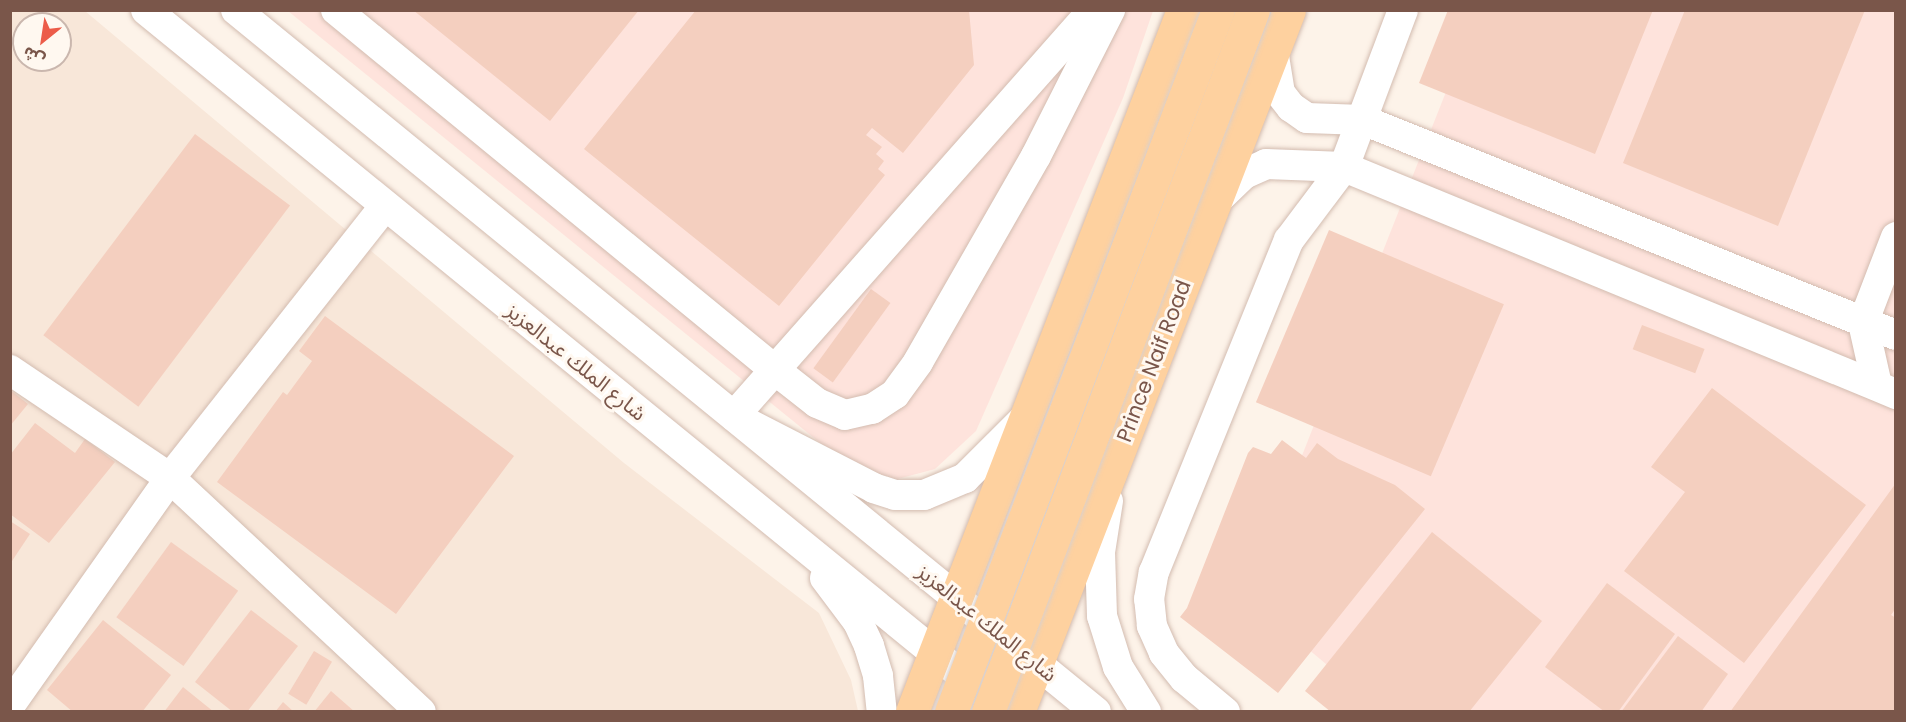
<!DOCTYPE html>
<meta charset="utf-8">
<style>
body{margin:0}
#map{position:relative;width:1906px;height:722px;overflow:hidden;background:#fdf3e9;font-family:Poppins,"Noto Sans Arabic",sans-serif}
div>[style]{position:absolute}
.residential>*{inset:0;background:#f8e7d9}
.commercial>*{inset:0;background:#fee3dc}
.building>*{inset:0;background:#f4cfbf;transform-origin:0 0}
.roads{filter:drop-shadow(0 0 2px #d3bcb0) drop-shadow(0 0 2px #d3bcb0)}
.minor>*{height:30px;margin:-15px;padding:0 15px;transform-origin:15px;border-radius:15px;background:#fff}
.major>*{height:33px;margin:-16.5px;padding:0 16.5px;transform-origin:16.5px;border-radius:16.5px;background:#fed19f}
.bridges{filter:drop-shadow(0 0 2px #dad0cc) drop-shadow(0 0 2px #dad0cc)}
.major-bridge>*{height:33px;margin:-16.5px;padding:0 16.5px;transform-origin:16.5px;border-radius:16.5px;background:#fed19f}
span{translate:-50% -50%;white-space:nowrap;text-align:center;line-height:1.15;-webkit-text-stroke:6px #fff8f0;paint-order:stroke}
.street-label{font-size:21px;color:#7a564a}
.frame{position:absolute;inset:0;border:12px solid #7a564a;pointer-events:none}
.north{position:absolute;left:12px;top:12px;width:60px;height:60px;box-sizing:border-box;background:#fff8f0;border:2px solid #cab7ae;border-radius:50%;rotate:210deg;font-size:16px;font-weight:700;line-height:24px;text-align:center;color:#7a564a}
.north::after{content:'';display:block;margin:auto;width:21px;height:27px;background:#ec5c49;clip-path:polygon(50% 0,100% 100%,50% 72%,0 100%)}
</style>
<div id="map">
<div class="residential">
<div style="clip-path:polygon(evenodd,10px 11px,85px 11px,624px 463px,819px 613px,851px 680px,858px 711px,11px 711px,10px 11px,24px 24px,60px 24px,60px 60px,24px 60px,24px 24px)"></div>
</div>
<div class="commercial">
<div style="clip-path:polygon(288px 11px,1153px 11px,1123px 98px,976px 431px,935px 469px,890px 481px,835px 455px)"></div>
<div style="clip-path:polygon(1478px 11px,1895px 11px,1895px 711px,1382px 711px,1246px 597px)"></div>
</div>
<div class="building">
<div style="clip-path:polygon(413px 10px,639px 10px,550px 121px)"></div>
<div style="clip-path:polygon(696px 10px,969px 10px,974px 65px,903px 153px,872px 128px,866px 135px,882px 147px,876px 154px,884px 161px,878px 169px,885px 175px,779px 306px,584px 149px)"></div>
<div style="clip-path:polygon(1448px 10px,1653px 10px,1595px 154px,1419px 83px)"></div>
<div style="clip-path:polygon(1685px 10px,1865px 10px,1778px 226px,1623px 163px)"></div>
<div style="left:195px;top:134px;width:119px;height:252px;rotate:37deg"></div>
<div style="left:1329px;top:230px;width:190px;height:187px;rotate:23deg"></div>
<div style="left:871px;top:289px;width:24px;height:98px;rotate:36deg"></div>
<div style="clip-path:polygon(325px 316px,514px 456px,396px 614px,217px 482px,283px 392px,287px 395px,312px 361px,299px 351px)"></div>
<div style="left:1642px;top:325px;width:67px;height:26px;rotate:21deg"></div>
<div style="clip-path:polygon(1712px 388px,1866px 505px,1744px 663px,1624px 571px,1685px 492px,1651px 467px)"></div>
<div style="clip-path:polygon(10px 390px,28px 404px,10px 426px)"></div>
<div style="clip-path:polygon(35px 423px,75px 453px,85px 439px,115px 462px,49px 543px,10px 514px,10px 455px)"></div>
<div style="clip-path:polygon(1282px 440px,1306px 458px,1317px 443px,1338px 459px,1395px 485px,1425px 509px,1278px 693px,1180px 617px,1187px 608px,1248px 453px,1253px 447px,1271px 454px)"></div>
<div style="clip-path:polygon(1896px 483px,1896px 608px,1891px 615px,1896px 618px,1896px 712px,1730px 712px)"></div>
<div style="clip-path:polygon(10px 521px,30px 534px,10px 564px)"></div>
<div style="clip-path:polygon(1432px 532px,1542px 621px,1469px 712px,1331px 712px,1305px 691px)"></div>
<div style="left:171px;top:542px;width:83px;height:93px;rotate:36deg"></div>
<div style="clip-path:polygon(1607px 583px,1675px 634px,1618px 712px,1605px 712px,1545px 667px)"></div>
<div style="clip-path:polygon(251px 610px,298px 646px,247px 712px,233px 712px,195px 682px)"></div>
<div style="clip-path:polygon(103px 620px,171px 675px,142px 712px,73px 712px,47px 690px)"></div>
<div style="clip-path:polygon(1678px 636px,1728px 674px,1701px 712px,1621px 712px)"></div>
<div style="left:314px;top:651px;width:21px;height:50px;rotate:31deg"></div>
<div style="clip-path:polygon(183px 687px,214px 712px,164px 712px)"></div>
<div style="clip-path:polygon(331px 691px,355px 712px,314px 712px)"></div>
<div style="clip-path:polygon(283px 702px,294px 712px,275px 712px)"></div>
</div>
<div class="roads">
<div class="minor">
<div style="left:146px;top:10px;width:1111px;rotate:39.19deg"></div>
<div style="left:236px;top:10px;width:1110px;rotate:39.22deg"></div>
<div style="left:336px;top:10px;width:568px;rotate:39.35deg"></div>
<div style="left:775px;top:370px;width:53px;rotate:38.2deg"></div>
<div style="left:817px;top:403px;width:30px;rotate:23deg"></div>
<div style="left:845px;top:415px;width:28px;rotate:-13deg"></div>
<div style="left:872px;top:409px;width:27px;rotate:-33deg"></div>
<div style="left:895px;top:394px;width:39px;rotate:-54deg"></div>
<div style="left:918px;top:362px;width:237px;rotate:-60.2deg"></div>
<div style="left:1036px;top:156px;width:164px;rotate:-63.1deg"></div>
<div style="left:1273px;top:50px;width:44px;rotate:80.8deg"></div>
<div style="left:1280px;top:93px;width:18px;rotate:52deg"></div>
<div style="left:1291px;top:107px;width:19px;rotate:35deg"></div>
<div style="left:1307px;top:118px;width:56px;rotate:2deg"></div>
<div style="left:1363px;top:120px;width:575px;rotate:21.97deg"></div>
<div style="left:1216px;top:201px;width:39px;rotate:-44deg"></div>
<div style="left:1244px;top:174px;width:24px;rotate:-24deg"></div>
<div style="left:1266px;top:164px;width:78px;rotate:2.2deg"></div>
<div style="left:1344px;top:167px;width:597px;rotate:22.35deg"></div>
<div style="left:10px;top:370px;width:193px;rotate:34deg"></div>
<div style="left:170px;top:478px;width:343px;rotate:43deg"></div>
<div style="left:1877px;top:385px;width:64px;rotate:-102.7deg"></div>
<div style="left:1863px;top:323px;width:92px;rotate:-69deg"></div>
<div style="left:1025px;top:418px;width:85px;rotate:135deg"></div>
<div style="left:965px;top:478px;width:44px;rotate:157.5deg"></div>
<div style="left:924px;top:495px;width:29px;rotate:180deg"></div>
<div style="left:895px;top:495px;width:22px;rotate:-162deg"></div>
<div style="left:874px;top:488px;width:157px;rotate:-152.8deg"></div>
<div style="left:734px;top:416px;width:542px;rotate:-48.52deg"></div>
<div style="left:1108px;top:501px;width:52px;rotate:98.9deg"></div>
<div style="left:1100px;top:552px;width:64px;rotate:88.2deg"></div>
<div style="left:1102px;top:616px;width:53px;rotate:72.6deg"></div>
<div style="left:1118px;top:667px;width:53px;rotate:58.1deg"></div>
<div style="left:825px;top:578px;width:55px;rotate:53.1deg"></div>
<div style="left:858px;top:622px;width:26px;rotate:65deg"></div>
<div style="left:869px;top:646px;width:31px;rotate:73deg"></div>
<div style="left:878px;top:676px;width:36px;rotate:84deg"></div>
<div style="left:10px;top:705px;width:278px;rotate:-54.8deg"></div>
<div style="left:170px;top:478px;width:347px;rotate:-51.7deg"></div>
<div style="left:1225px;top:712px;width:53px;rotate:-140.3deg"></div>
<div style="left:1184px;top:678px;width:32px;rotate:-129deg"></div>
<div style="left:1164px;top:653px;width:30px;rotate:-114deg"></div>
<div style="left:1152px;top:626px;width:27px;rotate:-96deg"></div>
<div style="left:1149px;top:599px;width:27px;rotate:-80deg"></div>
<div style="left:1154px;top:572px;width:358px;rotate:-67.9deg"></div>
<div style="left:1289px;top:240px;width:91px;rotate:-53deg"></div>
<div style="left:1344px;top:167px;width:168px;rotate:-69.4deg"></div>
</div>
<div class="major">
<div style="left:912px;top:712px;width:752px;rotate:-68.89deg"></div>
<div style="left:1018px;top:712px;width:752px;rotate:-68.89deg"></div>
</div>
</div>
<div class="bridges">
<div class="major-bridge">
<div style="left:951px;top:712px;width:751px;rotate:-69.18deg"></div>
<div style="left:988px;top:712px;width:750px;rotate:-69.32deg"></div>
</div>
</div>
<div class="street-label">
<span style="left:1154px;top:361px;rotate:-69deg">Prince Naif Road</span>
<span style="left:576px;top:362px;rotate:39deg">شارع الملك عبدالعزيز</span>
<span style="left:987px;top:623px;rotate:39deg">شارع الملك عبدالعزيز</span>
</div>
<div class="frame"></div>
<div class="north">ش</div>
</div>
